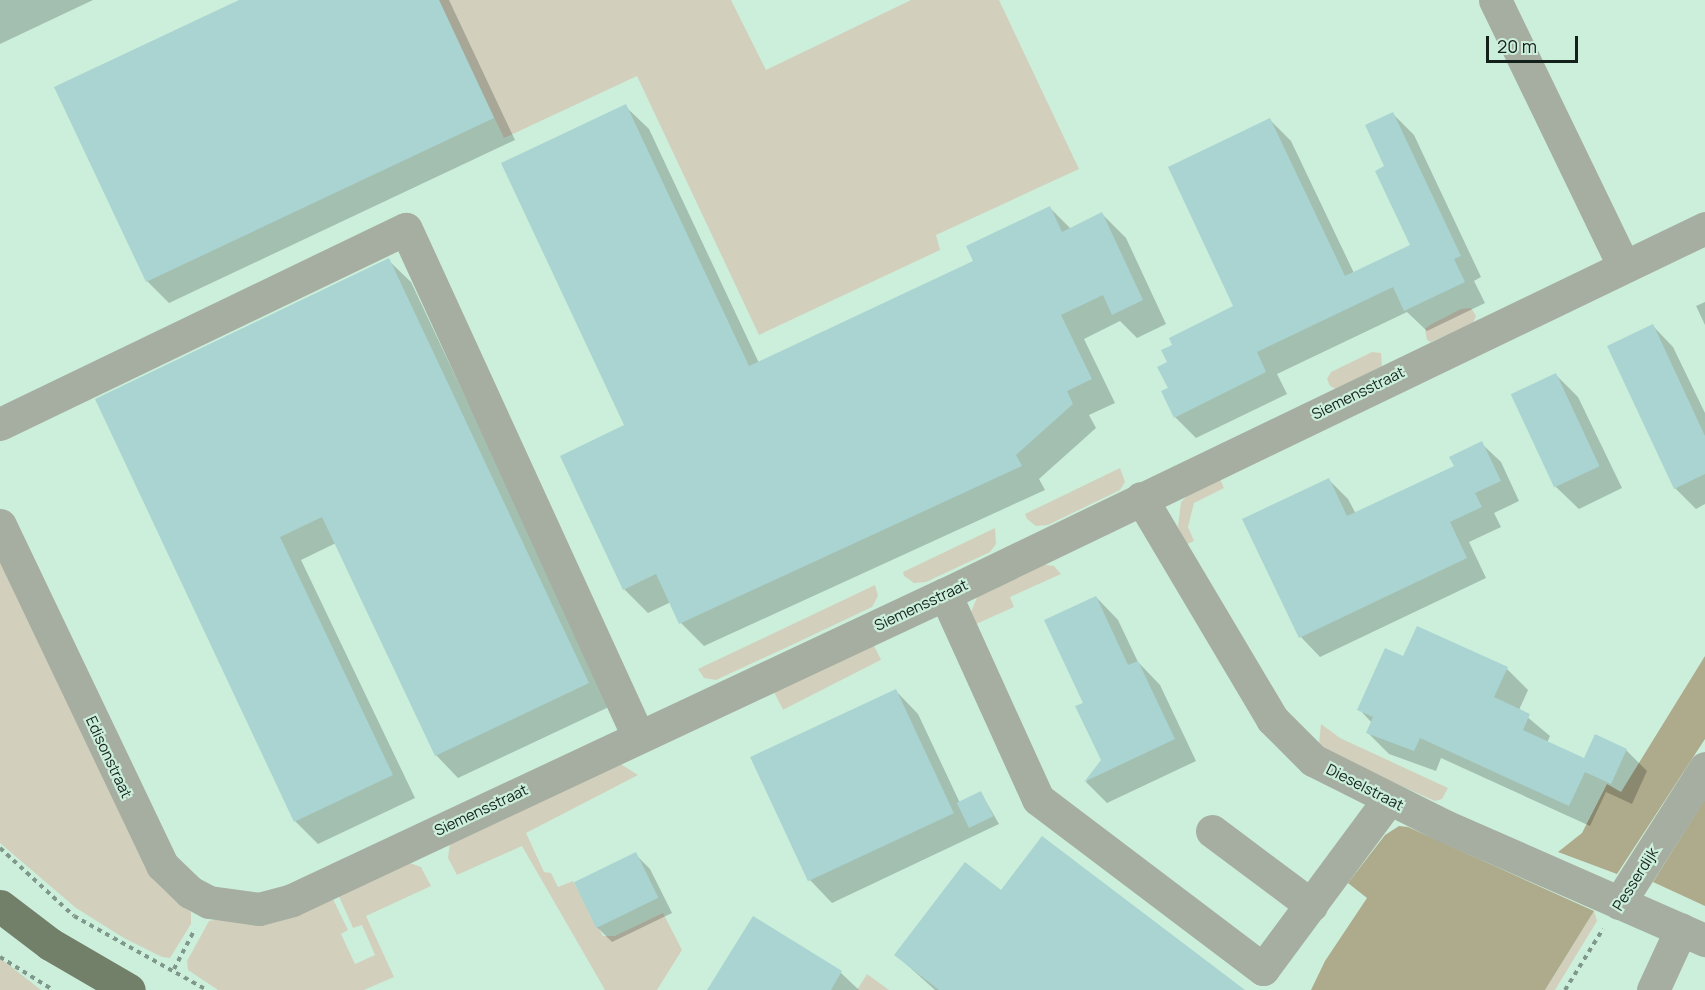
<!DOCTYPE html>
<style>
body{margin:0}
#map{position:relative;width:1705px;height:990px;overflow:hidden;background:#ccefdc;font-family:Manrope,sans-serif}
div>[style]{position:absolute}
.green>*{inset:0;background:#d2d0bc;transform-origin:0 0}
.forest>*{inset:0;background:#aeab8c}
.shadow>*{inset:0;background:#0003}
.building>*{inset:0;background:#aad4d1;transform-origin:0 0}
.path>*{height:4px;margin-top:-2px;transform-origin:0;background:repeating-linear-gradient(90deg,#7f988b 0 4.5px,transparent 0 9px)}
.minor>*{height:33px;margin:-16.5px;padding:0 16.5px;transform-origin:16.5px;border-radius:16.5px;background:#a6aea1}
.major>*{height:33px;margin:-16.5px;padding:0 16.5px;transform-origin:16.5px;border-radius:16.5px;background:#727f69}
span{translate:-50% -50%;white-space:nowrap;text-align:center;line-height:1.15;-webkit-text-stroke:4.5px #ccefdc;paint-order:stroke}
.street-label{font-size:15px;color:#14201a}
.scale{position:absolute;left:1486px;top:36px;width:92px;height:27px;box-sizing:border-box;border:3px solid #14201a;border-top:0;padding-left:8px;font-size:18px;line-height:21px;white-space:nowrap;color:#14201a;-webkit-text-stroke:4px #ccefdc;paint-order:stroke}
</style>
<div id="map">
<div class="green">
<div style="clip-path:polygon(439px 0,731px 0,766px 70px,911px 0,999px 0,1079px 169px,936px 235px,940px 250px,759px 335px,637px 76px,504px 138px)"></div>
<div style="clip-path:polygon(1471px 308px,1476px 316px,1473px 323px,1431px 342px,1427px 340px,1425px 329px,1430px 325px,1461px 309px)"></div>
<div style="clip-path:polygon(1372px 352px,1381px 353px,1382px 366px,1336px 389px,1330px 386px,1327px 379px,1331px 372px)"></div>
<div style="clip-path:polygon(1120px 468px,1125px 482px,1120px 490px,1048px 525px,1036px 526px,1027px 519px,1025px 514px)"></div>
<div style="clip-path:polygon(1220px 479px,1224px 488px,1194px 503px,1188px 527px,1194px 541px,1185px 545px,1178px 526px,1181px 502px,1191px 492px)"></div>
<div style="clip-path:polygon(995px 528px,996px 544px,990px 552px,926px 582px,914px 583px,904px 576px,903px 572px)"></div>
<div style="clip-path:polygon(0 559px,191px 913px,191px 924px,170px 958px,162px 957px,124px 938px,76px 908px,0 843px)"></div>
<div style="clip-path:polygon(1041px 564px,1054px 566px,1061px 574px,1010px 597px,1014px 607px,974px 625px,971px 612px,978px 595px)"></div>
<div style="clip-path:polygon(875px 585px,878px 596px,872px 607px,796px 643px,716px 680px,704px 678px,698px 669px)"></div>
<div style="left:872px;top:642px;width:20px;height:110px;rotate:63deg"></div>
<div style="clip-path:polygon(1321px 724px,1340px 738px,1448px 788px,1442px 799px,1435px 801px,1345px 761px,1319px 744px)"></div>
<div style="clip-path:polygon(619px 763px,638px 775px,526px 833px,544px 872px,551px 873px,558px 887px,573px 881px,603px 936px,615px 936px,663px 913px,682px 950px,657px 990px,605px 990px,522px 846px,457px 875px,448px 858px,450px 842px)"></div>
<div style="clip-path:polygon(407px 862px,421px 867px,431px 886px,366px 916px,394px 977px,364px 990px,218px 990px,188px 970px,187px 961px,209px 921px,332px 897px,348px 930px,341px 934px,355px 964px,375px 955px,362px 925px,353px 928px,338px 894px)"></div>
<div style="clip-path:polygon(1594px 911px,1597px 921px,1555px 990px,1545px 990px)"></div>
<div style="clip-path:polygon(0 958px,41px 990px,0 990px)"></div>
<div style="clip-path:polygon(867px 974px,889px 990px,857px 990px)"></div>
</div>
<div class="forest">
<div style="clip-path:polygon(1705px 656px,1705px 739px,1617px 874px,1558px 852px,1582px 833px,1607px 784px,1621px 792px)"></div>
<div style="clip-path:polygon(1705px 799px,1705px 906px,1653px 882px)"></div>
<div style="clip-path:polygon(1399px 826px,1408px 827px,1594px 911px,1545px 990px,1311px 990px,1325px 961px,1367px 898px,1348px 883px,1385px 835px)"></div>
</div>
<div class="shadow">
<div style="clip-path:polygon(0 0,93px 0,0 44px)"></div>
<div style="clip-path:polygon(244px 0,449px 0,515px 140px,169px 303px,147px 281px)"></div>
<div style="clip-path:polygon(625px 106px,649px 129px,759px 363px,975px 261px,1050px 208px,1071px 229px,1102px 214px,1126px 238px,1166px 324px,1137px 338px,1120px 321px,1084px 339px,1115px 403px,1089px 415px,1096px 428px,1039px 479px,1045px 490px,704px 646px,681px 623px,671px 602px,648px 613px,624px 589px)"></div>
<div style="clip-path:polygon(1392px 113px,1414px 135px,1481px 277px,1474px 281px,1485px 303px,1427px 331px,1407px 312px,1277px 374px,1287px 394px,1196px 438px,1175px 417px,1170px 389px,1235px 307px,1270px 120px,1291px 141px,1354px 273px,1412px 246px,1386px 167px)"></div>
<div style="clip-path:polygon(388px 260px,411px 282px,611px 706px,458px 778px,436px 755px,336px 543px,301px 560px,415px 798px,318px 844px,296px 822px,97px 400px)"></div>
<div style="clip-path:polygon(1705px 302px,1705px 325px,1696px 306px)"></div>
<div style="clip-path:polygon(1653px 326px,1673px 347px,1705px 413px,1705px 504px,1696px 509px,1675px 488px)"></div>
<div style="clip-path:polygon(1556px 375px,1578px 397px,1622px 488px,1579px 509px,1556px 487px)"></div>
<div style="clip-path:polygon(1481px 443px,1501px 462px,1519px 501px,1494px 513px,1501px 527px,1469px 542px,1486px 578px,1320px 657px,1301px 637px,1329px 480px,1348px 499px,1356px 514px,1456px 467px)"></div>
<div style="clip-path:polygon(1096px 597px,1118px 620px,1138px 662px,1160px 685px,1196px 761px,1107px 803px,1086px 782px,1102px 760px,1085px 704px)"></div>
<div style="clip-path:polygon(1404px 658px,1507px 669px,1528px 690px,1519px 710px,1550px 736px,1547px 743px,1584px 760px,1626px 750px,1647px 771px,1632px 804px,1606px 792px,1590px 826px,1441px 758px,1436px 771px,1389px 754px,1368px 733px,1372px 723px,1359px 709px)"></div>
<div style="clip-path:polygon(896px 691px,918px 714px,960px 803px,981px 793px,999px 824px,832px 903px,810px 880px,752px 759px)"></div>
<div style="clip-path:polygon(635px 854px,650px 869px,672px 913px,612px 942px,597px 927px)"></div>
<div style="clip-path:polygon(1001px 892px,1242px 990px,935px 990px,896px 955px)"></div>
<div style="clip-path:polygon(753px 918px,841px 973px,859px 990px,709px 990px)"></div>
</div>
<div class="building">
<div style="clip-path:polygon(239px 0,439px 0,494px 118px,146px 282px,54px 87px)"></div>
<div style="clip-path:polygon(626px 104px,749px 366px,973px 261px,966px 246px,1050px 206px,1062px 232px,1102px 212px,1143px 300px,1112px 315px,1103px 295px,1061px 315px,1092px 379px,1067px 391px,1073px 404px,1016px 455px,1022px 466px,679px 624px,656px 574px,623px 590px,560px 456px,624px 425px,501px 163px)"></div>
<div style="clip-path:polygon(1393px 112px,1461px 256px,1454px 259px,1465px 282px,1404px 311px,1393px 287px,1257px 352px,1266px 372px,1174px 418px,1161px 391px,1168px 388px,1157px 367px,1167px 362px,1161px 350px,1172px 345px,1169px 338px,1233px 306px,1168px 167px,1270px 118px,1345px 276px,1410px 245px,1375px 171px,1384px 166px,1365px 125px)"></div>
<div style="clip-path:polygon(389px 258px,589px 683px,435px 756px,322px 517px,280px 537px,393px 775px,294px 822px,95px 399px)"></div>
<div style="clip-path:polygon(1653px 324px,1705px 436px,1705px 474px,1674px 489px,1607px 346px)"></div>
<div style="left:1556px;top:373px;width:103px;height:50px;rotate:65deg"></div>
<div style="clip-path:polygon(1482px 441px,1501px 481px,1475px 493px,1482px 507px,1450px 522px,1467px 558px,1299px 638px,1242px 519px,1329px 478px,1347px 516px,1454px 466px,1449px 457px)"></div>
<div style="clip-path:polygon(1096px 596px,1128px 665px,1138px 661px,1175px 739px,1084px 782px,1101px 760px,1075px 706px,1083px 703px,1044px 620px)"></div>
<div style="clip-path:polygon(1417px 626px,1508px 667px,1494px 697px,1530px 714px,1523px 730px,1584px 758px,1595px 734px,1627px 749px,1611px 784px,1585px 772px,1569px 806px,1420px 738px,1414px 751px,1366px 733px,1373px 717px,1357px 710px,1385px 648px,1403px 656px)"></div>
<div style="left:896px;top:689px;width:137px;height:161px;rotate:65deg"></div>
<div style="left:981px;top:791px;width:28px;height:27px;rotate:64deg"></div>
<div style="clip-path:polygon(1042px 836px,1245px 990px,939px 990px,894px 955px,965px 862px,1001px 890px)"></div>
<div style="left:636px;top:852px;width:51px;height:69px;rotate:64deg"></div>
<div style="clip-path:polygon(753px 916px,842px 971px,831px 990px,707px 990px)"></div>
</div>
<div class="path">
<div style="left:0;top:848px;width:100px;rotate:42.6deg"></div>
<div style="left:74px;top:916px;width:152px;rotate:29.1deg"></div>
<div style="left:0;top:957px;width:62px;rotate:31.9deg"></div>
<div style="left:174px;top:969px;width:45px;rotate:-62.3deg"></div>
<div style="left:1565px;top:990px;width:72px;rotate:-58.1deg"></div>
</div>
<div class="minor">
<div style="left:1495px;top:0;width:294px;rotate:64.2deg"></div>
<div style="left:0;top:424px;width:450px;rotate:-25.7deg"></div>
<div style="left:406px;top:229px;width:558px;rotate:65.41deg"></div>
<div style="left:1141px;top:498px;width:257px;rotate:59.3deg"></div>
<div style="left:1272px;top:719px;width:58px;rotate:45deg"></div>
<div style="left:1313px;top:760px;width:148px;rotate:26.6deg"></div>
<div style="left:1445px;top:826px;width:284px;rotate:23.7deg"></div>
<div style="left:0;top:525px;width:377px;rotate:64.5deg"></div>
<div style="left:162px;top:865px;width:39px;rotate:44deg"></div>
<div style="left:190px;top:892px;width:21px;rotate:28deg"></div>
<div style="left:209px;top:902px;width:50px;rotate:8deg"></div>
<div style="left:259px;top:909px;width:34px;rotate:-15deg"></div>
<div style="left:292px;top:900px;width:721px;rotate:-25.11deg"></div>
<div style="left:945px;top:594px;width:844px;rotate:-25.71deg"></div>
<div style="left:945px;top:594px;width:225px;rotate:65.6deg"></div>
<div style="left:1038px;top:799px;width:282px;rotate:37.1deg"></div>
<div style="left:1263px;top:969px;width:210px;rotate:-53.5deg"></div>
<div style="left:1212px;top:831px;width:124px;rotate:36.8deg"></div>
<div style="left:1619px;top:903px;width:160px;rotate:-57.5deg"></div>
<div style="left:1653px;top:990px;width:67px;rotate:-65.3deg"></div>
</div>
<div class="major">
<div style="left:0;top:906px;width:63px;rotate:37.2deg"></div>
<div style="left:50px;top:944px;width:91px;rotate:30.2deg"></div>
</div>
<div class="street-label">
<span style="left:1358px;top:393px;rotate:-26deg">Siemensstraat</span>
<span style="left:921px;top:605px;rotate:-25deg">Siemensstraat</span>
<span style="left:109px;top:757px;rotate:65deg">Edisonstraat</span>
<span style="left:1365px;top:787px;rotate:27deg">Dieselstraat</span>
<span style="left:481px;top:810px;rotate:-25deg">Siemensstraat</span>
<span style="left:1635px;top:879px;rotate:-58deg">Pesserdijk</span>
</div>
<div class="scale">20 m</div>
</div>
